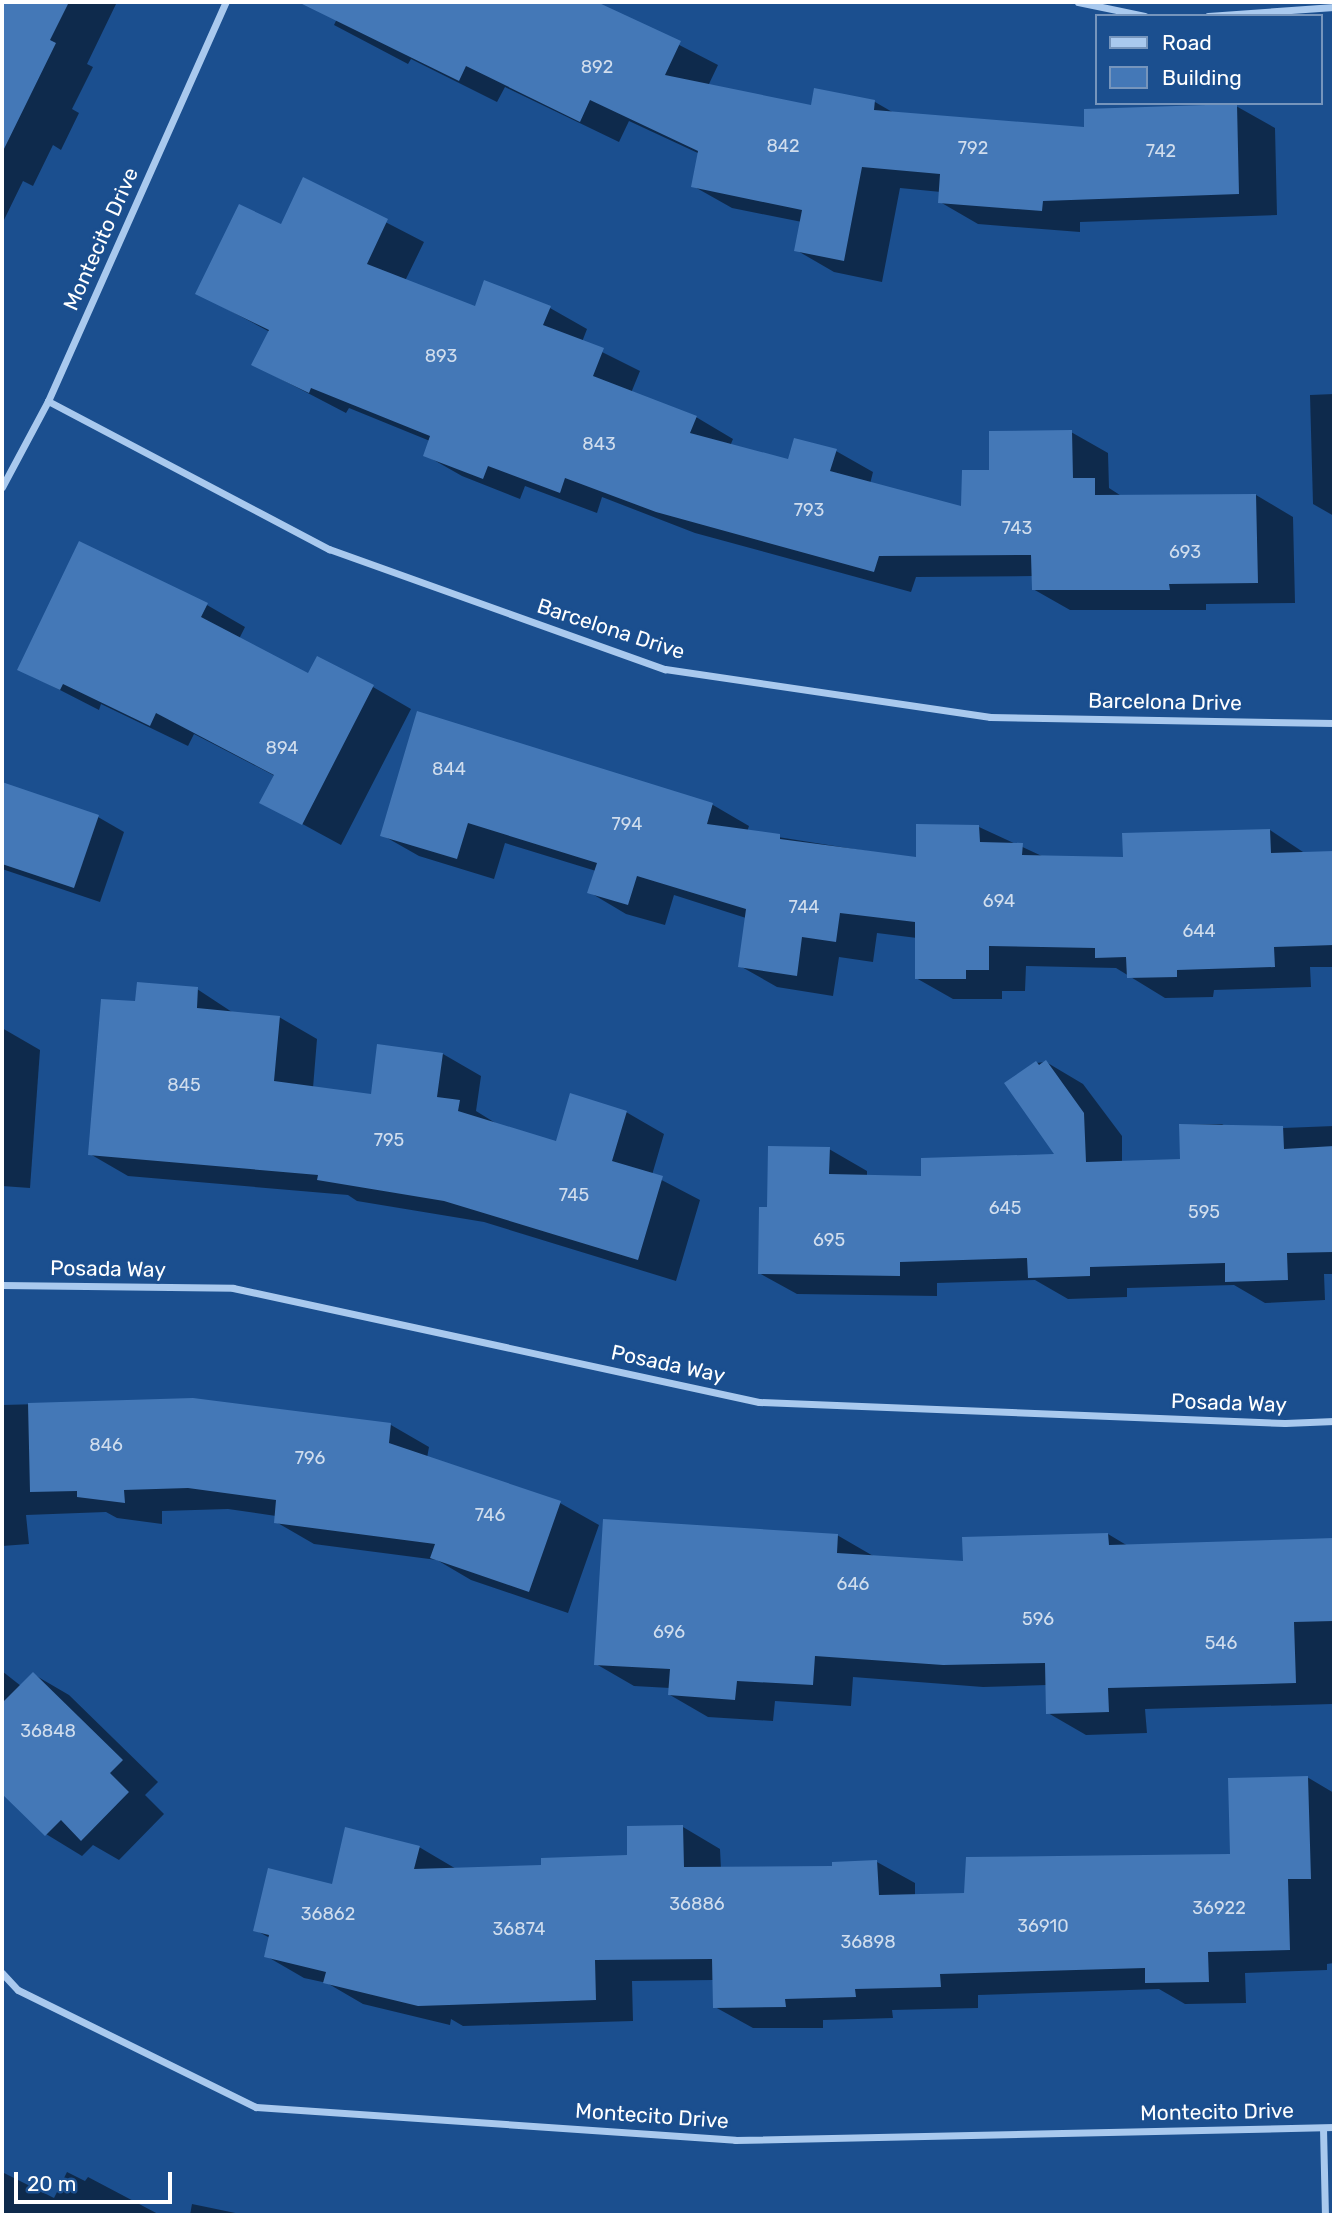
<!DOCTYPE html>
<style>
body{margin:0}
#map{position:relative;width:1336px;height:2217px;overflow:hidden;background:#1b4f8f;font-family:Rubik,sans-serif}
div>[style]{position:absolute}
.shadow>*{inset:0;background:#0007}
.building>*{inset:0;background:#4478b7}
.minor>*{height:7px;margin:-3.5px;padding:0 3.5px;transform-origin:3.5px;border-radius:3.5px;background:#a9c9ee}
span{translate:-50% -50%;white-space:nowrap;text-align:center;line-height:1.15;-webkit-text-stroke:6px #1b4f8f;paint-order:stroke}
.number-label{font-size:18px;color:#d0dded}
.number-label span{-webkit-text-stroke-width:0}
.street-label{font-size:21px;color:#fff}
.frame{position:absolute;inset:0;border:4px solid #fff;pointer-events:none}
.legend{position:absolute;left:1095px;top:14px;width:228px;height:91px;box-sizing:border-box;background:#1b4f8f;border:2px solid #7695bc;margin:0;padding:9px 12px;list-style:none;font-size:21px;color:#fff}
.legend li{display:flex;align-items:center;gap:14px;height:35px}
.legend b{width:35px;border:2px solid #7695bc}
.scale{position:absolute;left:14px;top:2172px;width:158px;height:32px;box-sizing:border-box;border:4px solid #fff;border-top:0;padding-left:9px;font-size:21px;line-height:24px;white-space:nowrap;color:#fff;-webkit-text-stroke:5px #1b4f8f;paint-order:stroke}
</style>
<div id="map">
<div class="shadow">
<div style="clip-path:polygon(2px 2px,117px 2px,87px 64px,93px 67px,72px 109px,79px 113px,61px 150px,53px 145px,33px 186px,23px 181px,2px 224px)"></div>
<div style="clip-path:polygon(345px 2px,596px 2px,718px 65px,708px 86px,812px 107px,875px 102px,894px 113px,1086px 129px,1236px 106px,1275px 128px,1277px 215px,1080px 222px,1080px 232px,978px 224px,940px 202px,941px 192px,900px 188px,882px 282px,834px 272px,796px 250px,802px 222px,732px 208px,693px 186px,700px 154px,629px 121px,619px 142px,505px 87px,497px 102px,411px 59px,408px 64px,334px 25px)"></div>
<div style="clip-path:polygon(304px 180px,424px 242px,405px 281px,476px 308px,550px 308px,587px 329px,582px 342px,640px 371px,631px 393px,696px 417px,733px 439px,730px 446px,789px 461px,795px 440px,836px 451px,873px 472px,870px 484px,963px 509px,991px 472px,1071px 432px,1108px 453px,1109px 488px,1123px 497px,1256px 495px,1293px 517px,1295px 603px,1206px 604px,1206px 610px,1070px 610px,1033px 589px,1033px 576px,916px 577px,911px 592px,695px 533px,602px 497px,597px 513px,525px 486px,520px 499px,462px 476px,425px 455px,430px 441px,349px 408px,346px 413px,254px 365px,270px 332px,197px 293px,282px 226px)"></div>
<div style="clip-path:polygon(1334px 394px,1334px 516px,1313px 504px,1310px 395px)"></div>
<div style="clip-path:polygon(79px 543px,207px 605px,245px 627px,239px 639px,309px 675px,373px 687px,411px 709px,341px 845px,262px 802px,275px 776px,194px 734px,188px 746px,101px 704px,99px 710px,19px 669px)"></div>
<div style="clip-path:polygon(418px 713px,713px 805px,749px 826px,747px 832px,917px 859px,979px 827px,1044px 857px,1124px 858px,1270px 830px,1306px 854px,1334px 853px,1334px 967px,1310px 967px,1311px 987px,1214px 990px,1213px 997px,1165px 998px,1116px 968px,1026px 966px,1025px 991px,1002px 991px,1002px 999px,953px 999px,916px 978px,917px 938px,877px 933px,873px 962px,839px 957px,833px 996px,777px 987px,740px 966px,746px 918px,674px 895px,665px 925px,626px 914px,589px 892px,596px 871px,505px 843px,494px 879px,419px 856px,382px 835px)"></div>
<div style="clip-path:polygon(2px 784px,98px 817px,124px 832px,100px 902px,2px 869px)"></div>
<div style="clip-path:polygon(197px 989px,235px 1014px,279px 1017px,317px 1039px,313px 1088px,373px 1095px,443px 1054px,481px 1076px,476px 1111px,497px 1124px,557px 1143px,626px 1112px,664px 1134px,652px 1175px,700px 1200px,676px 1281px,484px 1222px,357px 1201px,348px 1195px,128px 1176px,90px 1154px,137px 1003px)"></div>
<div style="clip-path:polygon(2px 1028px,40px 1050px,30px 1188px,2px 1186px)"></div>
<div style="clip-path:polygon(1046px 1062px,1083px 1084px,1122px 1136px,1122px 1163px,1182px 1161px,1180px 1125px,1222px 1124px,1232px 1130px,1334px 1126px,1334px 1274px,1324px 1274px,1325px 1300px,1265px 1303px,1234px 1285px,1127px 1288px,1127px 1297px,1068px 1299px,1035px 1280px,937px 1283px,937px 1296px,797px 1294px,759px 1273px,769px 1209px,829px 1149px,867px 1171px,867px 1177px,923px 1178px,1057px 1156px,1036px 1063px)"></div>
<div style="clip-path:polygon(193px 1400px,391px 1425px,429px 1447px,427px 1458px,560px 1503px,599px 1525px,568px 1613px,471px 1580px,437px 1560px,314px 1544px,276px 1522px,276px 1516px,228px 1509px,162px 1511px,162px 1524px,117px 1518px,106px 1512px,26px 1515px,29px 1544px,2px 1546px,2px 1405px)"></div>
<div style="clip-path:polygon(1332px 1530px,1334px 1530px,1333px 1704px,1145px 1709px,1147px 1733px,1086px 1735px,1048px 1713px,1047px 1685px,983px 1687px,853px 1677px,851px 1706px,775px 1701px,773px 1721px,708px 1717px,670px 1695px,670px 1688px,634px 1686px,596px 1664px,837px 1535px,875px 1557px,965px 1563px,1108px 1534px,1128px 1546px,1332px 1539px)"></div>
<div style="clip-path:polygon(2px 1671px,21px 1686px,33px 1674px,69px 1695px,158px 1782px,145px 1795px,164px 1814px,119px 1860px,93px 1845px,82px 1856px,46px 1834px,2px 1791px)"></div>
<div style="clip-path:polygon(1307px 1777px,1334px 1793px,1334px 1963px,1327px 1964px,1327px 1970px,1245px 1973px,1246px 2003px,1185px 2004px,1159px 1989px,978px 1995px,978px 2008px,892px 2010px,893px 2018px,823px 2020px,823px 2028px,753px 2028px,715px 2007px,714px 1980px,632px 1981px,633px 2021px,463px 2026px,451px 2019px,450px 2025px,363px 2004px,327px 1983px,304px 1978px,266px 1956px,270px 1938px,255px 1930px,334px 1886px,419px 1847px,458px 1870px,543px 1867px,629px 1857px,683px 1827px,720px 1849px,721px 1869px,834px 1867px,877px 1862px,915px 1883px,915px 1896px,966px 1895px,1232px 1856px)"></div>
<div style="clip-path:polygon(2px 2172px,54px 2198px,67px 2172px,85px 2181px,88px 2177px,160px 2215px,2px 2215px)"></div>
<div style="clip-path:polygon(192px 2204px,245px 2215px,190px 2215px)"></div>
</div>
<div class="building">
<div style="clip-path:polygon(2px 2px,69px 2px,50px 40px,56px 43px,2px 153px)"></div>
<div style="clip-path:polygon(298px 2px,597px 2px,681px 41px,665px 75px,811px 105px,814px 88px,875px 100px,874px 110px,1084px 127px,1084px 109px,1237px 104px,1239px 194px,1043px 201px,1042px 211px,938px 203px,940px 174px,862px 167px,844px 261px,794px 251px,802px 210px,691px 187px,698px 151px,590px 100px,580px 122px,466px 66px,459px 81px)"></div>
<div style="clip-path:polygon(303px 177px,388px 219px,367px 264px,475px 306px,484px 280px,551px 306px,543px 325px,604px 348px,593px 376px,697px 416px,690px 433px,788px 459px,794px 438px,837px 449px,830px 471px,961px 506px,962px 470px,989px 470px,989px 431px,1072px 430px,1073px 478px,1095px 478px,1095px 495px,1256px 494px,1258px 583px,1169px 584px,1170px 590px,1032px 590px,1031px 555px,879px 556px,874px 572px,656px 512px,565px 478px,560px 493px,488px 466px,483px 479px,423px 456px,430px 436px,311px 388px,309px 393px,251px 365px,269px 330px,195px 294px,239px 204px,281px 224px)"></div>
<div style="clip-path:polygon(79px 541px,208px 603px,201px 617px,308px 673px,317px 656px,374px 685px,302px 825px,259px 803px,274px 775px,156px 713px,150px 726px,63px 684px,60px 690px,17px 670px)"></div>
<div style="clip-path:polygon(417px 711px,713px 803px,707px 824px,780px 834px,780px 839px,916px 857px,916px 824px,979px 825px,980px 842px,1023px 843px,1022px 855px,1123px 857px,1122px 833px,1270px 829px,1271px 853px,1334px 851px,1334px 945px,1274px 947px,1275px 967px,1177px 970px,1177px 977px,1127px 978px,1126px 957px,1095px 958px,1095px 948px,989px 946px,989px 970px,966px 970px,966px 979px,915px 979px,915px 922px,840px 913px,836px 942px,802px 937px,797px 976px,738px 967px,746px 909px,637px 876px,628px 905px,587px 893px,597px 863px,468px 823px,457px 859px,380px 836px)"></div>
<div style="clip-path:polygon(2px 782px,99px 815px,74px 888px,2px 864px)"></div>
<div style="clip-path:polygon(137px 982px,198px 987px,197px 1008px,280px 1016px,274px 1081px,371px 1094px,377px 1044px,443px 1053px,437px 1097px,460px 1100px,458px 1111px,556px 1141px,570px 1093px,627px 1111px,612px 1161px,663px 1176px,638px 1260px,444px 1201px,317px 1180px,318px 1175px,88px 1155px,101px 999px,135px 1001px)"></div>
<div style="clip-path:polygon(1046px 1060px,1084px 1113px,1086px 1162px,1180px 1159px,1179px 1124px,1283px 1126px,1284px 1149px,1334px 1146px,1334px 1252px,1287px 1253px,1288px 1280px,1225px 1282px,1225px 1263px,1090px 1267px,1090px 1276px,1028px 1278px,1027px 1258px,900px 1262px,900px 1276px,758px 1274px,759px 1207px,767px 1207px,768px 1146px,830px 1147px,829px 1174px,921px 1176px,921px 1158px,1054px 1154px,1004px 1083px,1036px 1061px,1039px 1065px)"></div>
<div style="clip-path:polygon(193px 1398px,391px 1423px,389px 1443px,561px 1501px,529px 1592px,430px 1558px,435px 1544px,274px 1523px,276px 1500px,188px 1488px,124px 1490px,125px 1503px,77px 1497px,77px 1491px,30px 1492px,28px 1403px)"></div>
<div style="clip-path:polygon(603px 1519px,838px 1534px,837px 1553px,963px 1561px,962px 1537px,1108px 1533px,1109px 1545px,1334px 1538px,1334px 1621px,1294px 1622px,1296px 1683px,1108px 1688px,1109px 1712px,1046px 1714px,1045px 1663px,943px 1665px,815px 1656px,813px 1685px,737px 1681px,735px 1700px,668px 1695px,670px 1669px,594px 1665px)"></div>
<div style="clip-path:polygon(33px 1672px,123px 1760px,110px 1773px,129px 1792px,81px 1841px,61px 1820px,45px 1836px,2px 1794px,2px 1703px)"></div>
<div style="clip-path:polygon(1308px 1776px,1311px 1879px,1288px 1879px,1290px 1950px,1208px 1952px,1209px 1982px,1145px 1983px,1145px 1968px,940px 1974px,941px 1987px,855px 1989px,856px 1997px,785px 1999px,786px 2007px,713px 2008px,712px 1959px,595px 1960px,596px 2000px,418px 2006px,323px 1983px,326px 1972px,264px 1957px,269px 1935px,253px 1931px,268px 1868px,332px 1884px,345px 1827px,420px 1846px,414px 1869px,541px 1865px,541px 1858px,627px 1855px,627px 1826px,683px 1825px,684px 1867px,832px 1866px,832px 1862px,877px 1860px,879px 1895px,964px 1893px,966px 1857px,1230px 1854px,1228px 1778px)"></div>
</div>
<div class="minor">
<div style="left:1078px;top:2px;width:68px;rotate:11.8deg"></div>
<div style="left:1208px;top:16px;width:126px;rotate:-4.1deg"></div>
<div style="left:48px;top:401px;width:318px;rotate:27.8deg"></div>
<div style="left:329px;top:549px;width:357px;rotate:19.7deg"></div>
<div style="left:665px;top:669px;width:329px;rotate:8.4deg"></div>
<div style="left:990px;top:717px;width:344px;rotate:1deg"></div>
<div style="left:2px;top:487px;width:98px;rotate:-61.9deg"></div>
<div style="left:48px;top:401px;width:437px;rotate:-66deg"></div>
<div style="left:2px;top:1285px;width:231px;rotate:0.7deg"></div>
<div style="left:233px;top:1288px;width:538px;rotate:12.23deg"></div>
<div style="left:759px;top:1402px;width:526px;rotate:2.29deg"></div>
<div style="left:1285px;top:1423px;width:49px;rotate:-2.3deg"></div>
<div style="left:2px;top:1973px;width:23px;rotate:47deg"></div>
<div style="left:18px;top:1990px;width:265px;rotate:26.2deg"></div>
<div style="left:256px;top:2107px;width:480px;rotate:3.9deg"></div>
<div style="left:735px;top:2140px;width:599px;rotate:-1.24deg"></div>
<div style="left:1323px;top:2128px;width:87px;rotate:88.7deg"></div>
</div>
<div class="number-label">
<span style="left:597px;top:67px">892</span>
<span style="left:783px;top:146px">842</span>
<span style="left:973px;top:148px">792</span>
<span style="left:1161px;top:151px">742</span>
<span style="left:441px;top:356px">893</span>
<span style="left:599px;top:444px">843</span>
<span style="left:809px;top:510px">793</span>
<span style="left:1017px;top:528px">743</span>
<span style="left:1185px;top:552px">693</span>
<span style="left:282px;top:748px">894</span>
<span style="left:449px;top:769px">844</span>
<span style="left:627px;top:824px">794</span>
<span style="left:999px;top:901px">694</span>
<span style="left:804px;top:907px">744</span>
<span style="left:1199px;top:931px">644</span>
<span style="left:184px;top:1085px">845</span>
<span style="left:389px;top:1140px">795</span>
<span style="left:574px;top:1195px">745</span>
<span style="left:1005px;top:1208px">645</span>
<span style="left:1204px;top:1212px">595</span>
<span style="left:829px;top:1240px">695</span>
<span style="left:106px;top:1445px">846</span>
<span style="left:310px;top:1458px">796</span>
<span style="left:490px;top:1515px">746</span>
<span style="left:853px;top:1584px">646</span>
<span style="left:1038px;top:1619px">596</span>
<span style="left:669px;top:1632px">696</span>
<span style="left:1221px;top:1643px">546</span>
<span style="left:48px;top:1731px">36848</span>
<span style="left:697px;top:1904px">36886</span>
<span style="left:1219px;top:1908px">36922</span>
<span style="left:328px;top:1914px">36862</span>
<span style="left:1043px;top:1926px">36910</span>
<span style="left:519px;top:1929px">36874</span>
<span style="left:868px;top:1942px">36898</span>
</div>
<div class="street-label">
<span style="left:101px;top:239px;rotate:-66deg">Montecito Drive</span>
<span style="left:611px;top:629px;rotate:18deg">Barcelona Drive</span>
<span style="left:1165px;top:702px;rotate:1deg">Barcelona Drive</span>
<span style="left:108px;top:1269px;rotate:1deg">Posada Way</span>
<span style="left:668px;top:1364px;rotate:12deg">Posada Way</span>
<span style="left:1229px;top:1403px;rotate:2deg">Posada Way</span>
<span style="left:1217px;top:2112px;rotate:-1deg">Montecito Drive</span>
<span style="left:652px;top:2116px;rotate:4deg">Montecito Drive</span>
</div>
<div class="frame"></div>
<ul class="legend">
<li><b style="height:9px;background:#a9c9ee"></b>Road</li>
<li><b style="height:19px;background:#4478b7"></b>Building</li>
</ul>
<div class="scale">20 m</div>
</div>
